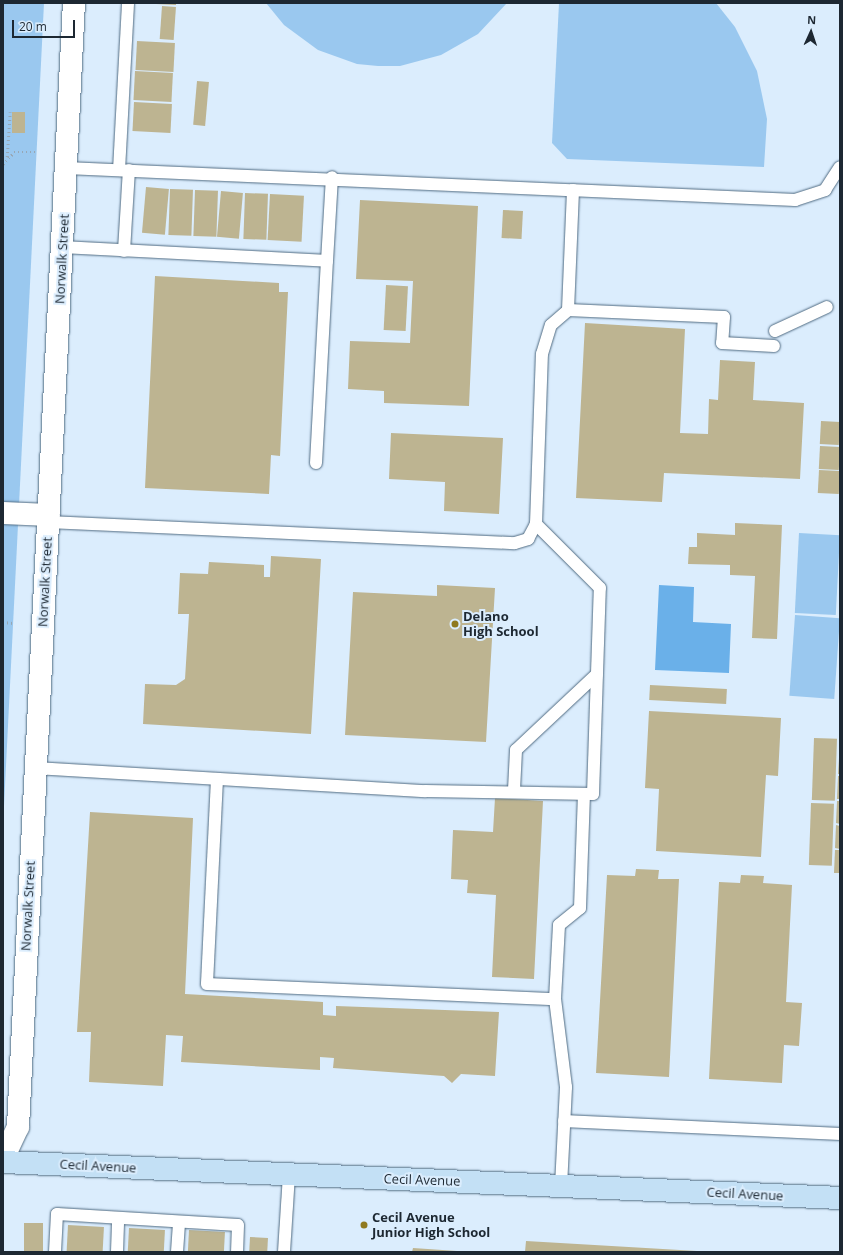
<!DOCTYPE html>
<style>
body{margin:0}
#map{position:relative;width:843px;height:1255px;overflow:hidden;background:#dbedfd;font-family:"Open Sans",sans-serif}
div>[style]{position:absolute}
.green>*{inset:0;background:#9ac8ef;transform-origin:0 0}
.water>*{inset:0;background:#6ab0e9}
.building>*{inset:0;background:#bdb491;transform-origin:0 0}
.path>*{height:2.5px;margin-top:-1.25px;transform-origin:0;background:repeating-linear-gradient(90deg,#97a7b5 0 1px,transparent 0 4px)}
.roads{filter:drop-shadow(0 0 1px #506b82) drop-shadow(0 0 1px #506b82)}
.lane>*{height:12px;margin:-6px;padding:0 6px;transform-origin:6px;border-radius:6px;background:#fff}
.street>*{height:22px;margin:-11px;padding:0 11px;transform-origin:11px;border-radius:11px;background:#fff}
.secondary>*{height:22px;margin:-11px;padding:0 11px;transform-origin:11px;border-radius:11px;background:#c3e0f5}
.dots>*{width:11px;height:11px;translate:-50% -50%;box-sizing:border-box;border:2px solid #dbedfd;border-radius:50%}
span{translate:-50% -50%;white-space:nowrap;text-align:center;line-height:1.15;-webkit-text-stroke:4px #dbedfd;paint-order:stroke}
.street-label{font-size:13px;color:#1d2832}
.poi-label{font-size:13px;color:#1d2832;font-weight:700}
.left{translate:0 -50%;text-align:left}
.frame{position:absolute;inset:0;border:4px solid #1d2832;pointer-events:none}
.north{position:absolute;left:791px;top:12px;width:40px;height:40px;-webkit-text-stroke:3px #dbedfd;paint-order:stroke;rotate:3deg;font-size:11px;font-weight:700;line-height:16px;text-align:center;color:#1d2832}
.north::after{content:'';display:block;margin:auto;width:14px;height:18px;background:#1d2832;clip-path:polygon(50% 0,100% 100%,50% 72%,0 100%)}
.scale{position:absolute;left:12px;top:20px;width:63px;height:18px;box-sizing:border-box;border:2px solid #1d2832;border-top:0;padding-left:5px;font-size:12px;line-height:14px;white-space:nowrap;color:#1d2832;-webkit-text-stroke:3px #dbedfd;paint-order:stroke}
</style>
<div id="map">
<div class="green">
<div style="clip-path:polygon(3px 3px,44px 3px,3px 826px)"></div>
<div style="clip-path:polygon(266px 3px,507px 3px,478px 34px,441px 55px,400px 66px,378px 66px,357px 64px,318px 50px,284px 25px)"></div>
<div style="clip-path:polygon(559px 3px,716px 3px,735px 27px,757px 71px,767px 119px,764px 167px,567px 159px,552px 143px)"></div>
<div style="left:799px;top:533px;width:41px;height:80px;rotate:3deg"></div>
<div style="left:795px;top:615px;width:45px;height:81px;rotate:4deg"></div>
</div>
<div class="water">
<div style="clip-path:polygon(659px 585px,694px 587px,693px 622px,731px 624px,729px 673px,655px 670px)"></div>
</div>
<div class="building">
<div style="clip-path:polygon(156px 3px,176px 3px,176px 5px,156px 4px)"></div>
<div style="left:162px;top:6px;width:14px;height:33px;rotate:4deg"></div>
<div style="left:137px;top:41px;width:38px;height:29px;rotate:3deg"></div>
<div style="left:135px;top:71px;width:38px;height:29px;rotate:3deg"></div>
<div style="left:197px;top:81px;width:12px;height:44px;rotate:5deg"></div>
<div style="left:134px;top:102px;width:38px;height:29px;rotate:3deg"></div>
<div style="left:12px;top:112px;width:13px;height:21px"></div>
<div style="left:146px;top:187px;width:23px;height:46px;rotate:5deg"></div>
<div style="left:170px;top:189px;width:23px;height:46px;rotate:2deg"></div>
<div style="left:195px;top:190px;width:23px;height:46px;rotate:2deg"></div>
<div style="left:221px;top:191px;width:22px;height:46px;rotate:5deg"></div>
<div style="left:245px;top:193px;width:23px;height:46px;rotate:2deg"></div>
<div style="left:270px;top:194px;width:34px;height:46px;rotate:3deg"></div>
<div style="clip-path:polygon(360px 200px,478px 206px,469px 406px,384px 403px,384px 391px,348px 389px,350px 341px,410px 343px,413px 281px,356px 279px)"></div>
<div style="left:503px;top:210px;width:20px;height:28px;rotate:3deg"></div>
<div style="clip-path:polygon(155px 276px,279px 283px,279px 292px,288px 292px,280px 456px,271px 455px,269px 494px,145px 488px)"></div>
<div style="left:386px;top:285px;width:22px;height:45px;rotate:3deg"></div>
<div style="clip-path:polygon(585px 323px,685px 329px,680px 433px,708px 434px,709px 399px,718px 400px,720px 360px,755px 362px,753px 400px,804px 403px,800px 479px,664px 473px,662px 502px,576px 498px)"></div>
<div style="left:821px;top:421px;width:19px;height:23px;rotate:3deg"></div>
<div style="clip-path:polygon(391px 433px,503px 438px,499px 514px,444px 511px,445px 482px,389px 479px)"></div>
<div style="left:820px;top:446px;width:20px;height:23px;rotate:3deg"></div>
<div style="left:819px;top:470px;width:21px;height:23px;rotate:3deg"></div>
<div style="clip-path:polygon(735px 523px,782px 525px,777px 639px,752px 638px,755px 576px,730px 575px,730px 565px,688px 564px,689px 547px,697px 547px,697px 533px,735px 535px)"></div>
<div style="clip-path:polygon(271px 556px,321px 559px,311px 734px,143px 724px,145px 684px,176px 685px,185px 679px,189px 614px,178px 614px,180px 573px,208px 574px,209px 562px,264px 565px,264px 577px,270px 577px)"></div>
<div style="clip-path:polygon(437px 585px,495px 588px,486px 742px,345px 735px,353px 592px,437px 596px)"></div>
<div style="left:650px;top:685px;width:77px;height:15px;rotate:3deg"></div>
<div style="clip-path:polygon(649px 711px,781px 718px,778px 776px,766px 775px,761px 857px,656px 851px,659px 789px,645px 788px)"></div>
<div style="left:814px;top:738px;width:23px;height:62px;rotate:2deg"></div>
<div style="clip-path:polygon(839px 758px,840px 758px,840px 774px,838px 774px)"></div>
<div style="clip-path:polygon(838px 776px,840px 776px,840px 799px,837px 799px)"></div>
<div style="clip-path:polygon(495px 798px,543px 801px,534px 979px,492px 977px,496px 895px,467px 893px,468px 880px,451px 879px,453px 830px,493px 832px)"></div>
<div style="clip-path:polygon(837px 801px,840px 801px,840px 824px,836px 823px)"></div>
<div style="left:811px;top:803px;width:23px;height:62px;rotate:2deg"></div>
<div style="clip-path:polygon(90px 812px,193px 818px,185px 994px,323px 1002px,323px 1015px,336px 1016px,336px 1006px,499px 1012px,495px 1076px,461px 1074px,452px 1083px,444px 1076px,333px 1068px,334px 1058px,320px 1057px,320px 1070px,181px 1062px,183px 1036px,166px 1035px,163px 1086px,89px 1082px,91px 1032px,77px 1032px)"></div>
<div style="clip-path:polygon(836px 825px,840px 826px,840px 849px,835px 848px)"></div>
<div style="clip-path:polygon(835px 850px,840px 850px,840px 873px,834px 873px)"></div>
<div style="clip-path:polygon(636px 869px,659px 870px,658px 879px,679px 879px,669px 1077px,596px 1073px,607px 875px,635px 876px)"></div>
<div style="clip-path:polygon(741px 875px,764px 876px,763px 883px,792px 885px,786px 1002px,802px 1003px,799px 1046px,784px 1045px,782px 1083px,709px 1079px,719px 882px,740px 883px)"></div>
<div style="left:24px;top:1223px;width:19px;height:29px"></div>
<div style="left:68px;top:1225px;width:36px;height:27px;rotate:3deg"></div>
<div style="left:129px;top:1228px;width:36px;height:24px;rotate:3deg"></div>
<div style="left:189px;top:1230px;width:36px;height:22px;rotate:3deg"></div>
<div style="left:250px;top:1237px;width:18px;height:15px;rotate:3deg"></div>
<div style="clip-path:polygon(526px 1241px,697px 1251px,697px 1252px,525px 1252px)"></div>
<div style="clip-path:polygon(413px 1248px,457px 1251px,457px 1252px,412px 1252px)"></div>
</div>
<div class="path">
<div style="left:7px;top:157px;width:45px;rotate:-86.2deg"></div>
<div style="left:3px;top:164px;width:16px;rotate:-47deg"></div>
<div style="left:14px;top:152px;width:23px"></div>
<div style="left:3px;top:622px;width:10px;rotate:6deg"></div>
</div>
<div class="roads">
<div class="lane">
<div style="left:66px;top:168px;width:730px;rotate:2.51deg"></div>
<div style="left:795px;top:200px;width:32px;rotate:-18deg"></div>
<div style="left:825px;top:190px;width:27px;rotate:-57deg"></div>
<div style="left:119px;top:170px;width:167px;rotate:-86.9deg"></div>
<div style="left:63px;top:247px;width:264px;rotate:3deg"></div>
<div style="left:327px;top:261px;width:84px;rotate:-86.6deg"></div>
<div style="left:124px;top:251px;width:81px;rotate:-86.5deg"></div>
<div style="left:568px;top:310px;width:156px;rotate:2.6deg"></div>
<div style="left:724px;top:317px;width:26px;rotate:94deg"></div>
<div style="left:722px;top:343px;width:52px;rotate:3.3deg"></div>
<div style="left:775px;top:331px;width:57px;rotate:-24.8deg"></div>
<div style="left:316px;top:463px;width:202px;rotate:-86.9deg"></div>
<div style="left:48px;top:522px;width:467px;rotate:2.6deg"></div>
<div style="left:515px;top:543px;width:14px;rotate:-17deg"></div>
<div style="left:528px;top:539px;width:17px;rotate:-62deg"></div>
<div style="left:35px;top:768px;width:391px;rotate:3.4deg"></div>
<div style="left:425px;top:791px;width:168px;rotate:1deg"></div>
<div style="left:593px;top:794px;width:206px;rotate:-88.1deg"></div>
<div style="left:600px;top:588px;width:91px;rotate:-135deg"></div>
<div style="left:536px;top:524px;width:170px;rotate:-88deg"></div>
<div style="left:542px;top:354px;width:30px;rotate:-73deg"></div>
<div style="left:551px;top:325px;width:23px;rotate:-41deg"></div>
<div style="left:568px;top:310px;width:120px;rotate:-87.6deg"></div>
<div style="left:217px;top:779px;width:205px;rotate:92.8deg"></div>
<div style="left:207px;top:984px;width:348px;rotate:2.5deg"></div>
<div style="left:514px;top:790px;width:40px;rotate:-87.1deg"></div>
<div style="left:516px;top:750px;width:111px;rotate:-43.2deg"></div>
<div style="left:564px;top:1121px;width:276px;rotate:2.7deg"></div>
<div style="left:561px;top:1186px;width:99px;rotate:-87.1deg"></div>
<div style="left:566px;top:1087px;width:89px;rotate:-97.1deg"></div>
<div style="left:555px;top:999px;width:74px;rotate:-86.9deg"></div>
<div style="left:559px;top:925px;width:27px;rotate:-39deg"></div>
<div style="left:580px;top:908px;width:114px;rotate:-88deg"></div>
<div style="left:55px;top:1252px;width:38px;rotate:-87deg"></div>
<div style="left:57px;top:1214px;width:181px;rotate:3.5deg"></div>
<div style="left:238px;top:1225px;width:27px;rotate:92deg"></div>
<div style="left:117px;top:1252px;width:34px;rotate:-88deg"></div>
<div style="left:177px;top:1252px;width:30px;rotate:-86deg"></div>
<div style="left:284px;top:1252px;width:78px;rotate:-86.3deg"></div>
</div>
<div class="street">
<div style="left:3px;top:513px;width:46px;rotate:2.5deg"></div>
<div style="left:3px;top:1159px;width:35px;rotate:-65deg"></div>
<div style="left:18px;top:1127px;width:1125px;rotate:-87.15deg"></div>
</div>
<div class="secondary">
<div style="left:3px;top:1162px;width:838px;rotate:2.46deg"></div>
</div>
</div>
<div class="dots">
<div style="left:455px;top:624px;background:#8f791f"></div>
<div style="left:364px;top:1225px;background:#8f791f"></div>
</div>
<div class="street-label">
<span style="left:62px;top:259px;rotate:-87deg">Norwalk Street</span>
<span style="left:45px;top:582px;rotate:-87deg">Norwalk Street</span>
<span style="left:28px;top:906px;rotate:-87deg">Norwalk Street</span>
<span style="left:98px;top:1166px;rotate:3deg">Cecil Avenue</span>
<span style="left:422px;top:1180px;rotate:2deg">Cecil Avenue</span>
<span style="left:745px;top:1194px;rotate:3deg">Cecil Avenue</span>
</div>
<div class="poi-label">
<span class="left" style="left:463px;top:624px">Delano<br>High School</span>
<span class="left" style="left:372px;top:1225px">Cecil Avenue<br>Junior High School</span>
</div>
<div class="frame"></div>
<div class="north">N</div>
<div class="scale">20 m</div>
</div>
